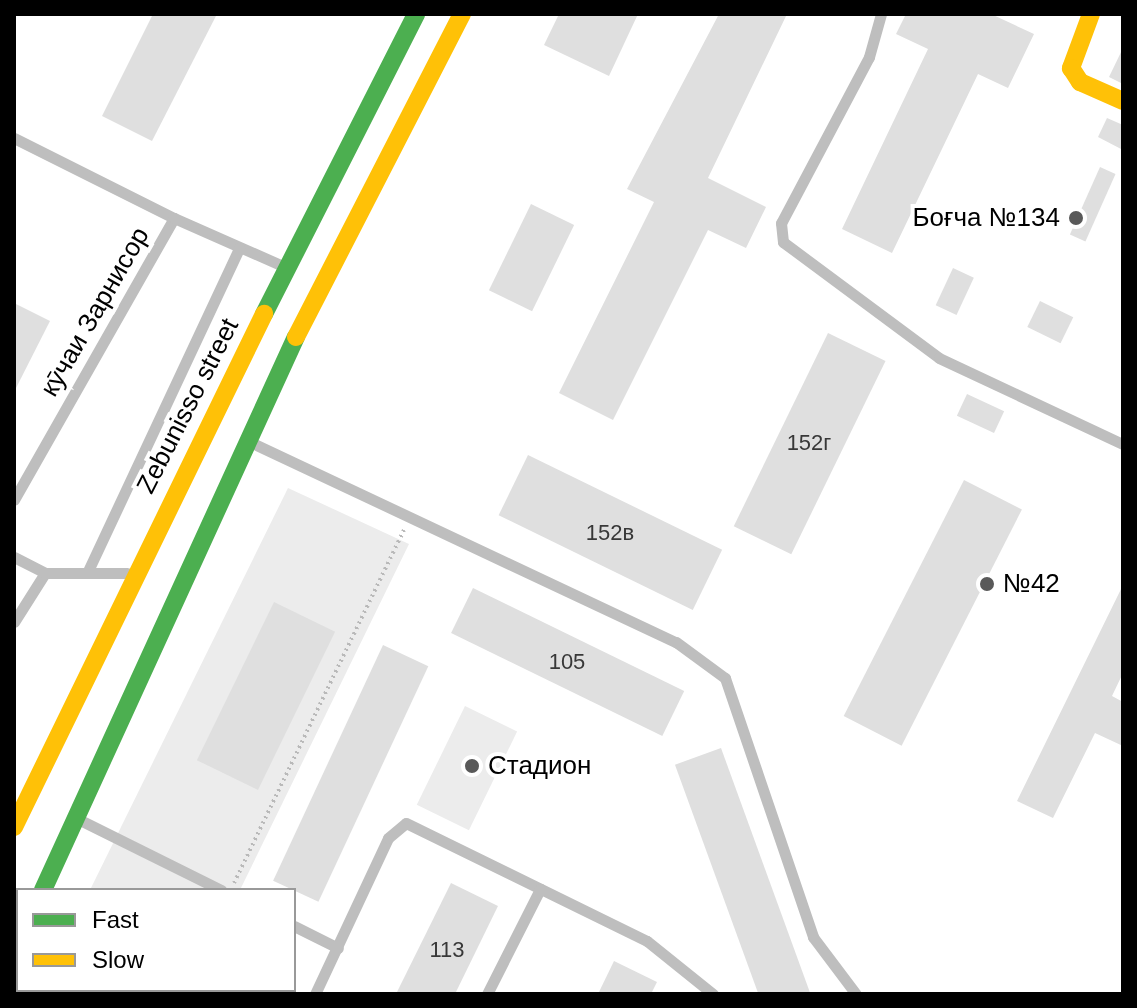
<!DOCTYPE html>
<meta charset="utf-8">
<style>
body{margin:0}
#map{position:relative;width:1137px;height:1008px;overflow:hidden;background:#fff;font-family:Arial,sans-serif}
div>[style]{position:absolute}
.green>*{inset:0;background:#ececec;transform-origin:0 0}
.building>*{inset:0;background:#dfdfdf;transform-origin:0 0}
.path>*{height:4px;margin-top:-2px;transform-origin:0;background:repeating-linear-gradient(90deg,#b9b9b9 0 2px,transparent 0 6px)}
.lane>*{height:11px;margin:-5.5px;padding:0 5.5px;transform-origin:5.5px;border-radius:5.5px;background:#bebebe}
.fast>*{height:18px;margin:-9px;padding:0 9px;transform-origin:9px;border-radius:9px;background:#4caf50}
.slow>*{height:18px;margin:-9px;padding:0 9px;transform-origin:9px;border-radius:9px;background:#ffc107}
.dots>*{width:22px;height:22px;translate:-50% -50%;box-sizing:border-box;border:4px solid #fff;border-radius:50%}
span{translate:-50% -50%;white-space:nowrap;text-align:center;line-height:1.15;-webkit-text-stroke:8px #fff;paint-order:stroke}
.number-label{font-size:22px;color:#383838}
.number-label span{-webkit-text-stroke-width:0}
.poi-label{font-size:26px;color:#000}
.right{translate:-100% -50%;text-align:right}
.left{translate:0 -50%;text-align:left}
.street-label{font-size:26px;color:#000}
.frame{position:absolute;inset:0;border:16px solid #000;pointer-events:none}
.legend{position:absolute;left:16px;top:888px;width:280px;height:104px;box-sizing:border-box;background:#fff;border:2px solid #999;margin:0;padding:10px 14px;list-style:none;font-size:24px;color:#000}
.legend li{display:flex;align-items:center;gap:16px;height:40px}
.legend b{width:40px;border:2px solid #999}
</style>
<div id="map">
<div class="green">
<div style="clip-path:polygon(288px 488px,409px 544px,240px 890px,90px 890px)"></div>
<div style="left:465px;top:706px;width:58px;height:110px;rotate:26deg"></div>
<div style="clip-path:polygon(40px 990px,191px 990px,38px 994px)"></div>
</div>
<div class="building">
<div style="clip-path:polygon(153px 14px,217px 14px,152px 141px,102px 116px)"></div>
<div style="clip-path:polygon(559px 14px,638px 14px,609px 76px,544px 45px)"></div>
<div style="clip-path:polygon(719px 14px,787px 14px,708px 178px,766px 207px,746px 248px,708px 230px,613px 420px,559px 393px,654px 202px,627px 189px)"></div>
<div style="clip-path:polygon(906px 14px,991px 14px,1034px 34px,1008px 88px,978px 74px,892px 253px,842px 229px,928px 49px,896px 34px)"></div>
<div style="clip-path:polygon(1123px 48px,1123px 84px,1109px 77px)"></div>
<div style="clip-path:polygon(1107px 118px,1123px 125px,1123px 150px,1098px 137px)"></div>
<div style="left:1100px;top:167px;width:17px;height:74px;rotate:24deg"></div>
<div style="left:531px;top:204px;width:48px;height:96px;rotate:26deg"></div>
<div style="left:953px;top:268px;width:23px;height:41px;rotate:25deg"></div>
<div style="left:1040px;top:301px;width:37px;height:29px;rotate:26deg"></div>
<div style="clip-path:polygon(14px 303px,50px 321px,14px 392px)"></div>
<div style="left:828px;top:333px;width:64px;height:215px;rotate:26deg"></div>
<div style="left:967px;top:394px;width:41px;height:24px;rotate:25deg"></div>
<div style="left:528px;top:455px;width:216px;height:67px;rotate:26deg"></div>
<div style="left:964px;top:480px;width:65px;height:265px;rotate:27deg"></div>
<div style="clip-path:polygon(1123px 585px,1123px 673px,1112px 696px,1123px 702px,1123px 746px,1095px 733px,1053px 818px,1017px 801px)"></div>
<div style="left:473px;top:588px;width:235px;height:50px;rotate:26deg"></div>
<div style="left:274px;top:602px;width:68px;height:176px;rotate:26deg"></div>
<div style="left:383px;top:645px;width:50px;height:260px;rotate:25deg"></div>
<div style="left:721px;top:748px;width:262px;height:49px;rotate:70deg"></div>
<div style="clip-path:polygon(451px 883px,498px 906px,455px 994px,396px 994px)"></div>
<div style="clip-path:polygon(614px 961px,657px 982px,651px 994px,598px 994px)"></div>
<div style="clip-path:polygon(210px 990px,268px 990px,208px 994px)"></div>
</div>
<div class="path">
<div style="left:234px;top:883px;width:392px;rotate:-64.3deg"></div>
<div style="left:168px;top:994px;width:4px;rotate:-63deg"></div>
</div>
<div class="lane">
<div style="left:881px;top:14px;width:45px;rotate:105.6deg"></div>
<div style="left:869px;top:57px;width:188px;rotate:117.9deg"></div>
<div style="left:781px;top:223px;width:19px;rotate:84deg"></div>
<div style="left:783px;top:242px;width:194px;rotate:36.6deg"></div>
<div style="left:939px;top:358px;width:203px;rotate:25.1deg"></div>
<div style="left:14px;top:138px;width:179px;rotate:26.6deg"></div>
<div style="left:174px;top:218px;width:324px;rotate:119.6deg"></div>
<div style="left:174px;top:218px;width:119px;rotate:23.8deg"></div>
<div style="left:248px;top:441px;width:473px;rotate:25.2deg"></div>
<div style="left:676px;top:642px;width:61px;rotate:36.3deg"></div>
<div style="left:725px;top:678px;width:274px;rotate:71.2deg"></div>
<div style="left:813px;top:937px;width:71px;rotate:53deg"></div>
<div style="left:14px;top:557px;width:35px;rotate:27deg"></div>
<div style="left:87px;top:573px;width:359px;rotate:-64.9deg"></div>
<div style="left:14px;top:622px;width:58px;rotate:-57.7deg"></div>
<div style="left:45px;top:573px;width:82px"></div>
<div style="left:78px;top:819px;width:160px;rotate:26.4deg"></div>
<div style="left:294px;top:926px;width:49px;rotate:26.6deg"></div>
<div style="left:315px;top:994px;width:172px;rotate:-64.9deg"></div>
<div style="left:388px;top:838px;width:23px;rotate:-40deg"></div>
<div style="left:406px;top:823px;width:268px;rotate:26.1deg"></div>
<div style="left:647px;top:941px;width:85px;rotate:38.8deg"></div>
<div style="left:487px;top:994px;width:118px;rotate:-63.2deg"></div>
</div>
<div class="fast">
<div style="left:264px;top:314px;width:336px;rotate:-63.1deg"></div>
<div style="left:43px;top:890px;width:608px;rotate:-65.42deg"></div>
<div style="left:14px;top:949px;width:9px;rotate:-63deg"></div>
</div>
<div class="slow">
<div style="left:1091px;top:14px;width:58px;rotate:110.3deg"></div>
<div style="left:1071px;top:68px;width:17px;rotate:57deg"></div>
<div style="left:1080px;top:82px;width:47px;rotate:23.8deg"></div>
<div style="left:296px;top:337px;width:363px;rotate:-62.8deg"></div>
<div style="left:14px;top:827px;width:571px;rotate:-64.02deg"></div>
</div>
<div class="dots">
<div style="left:1076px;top:218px;background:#595959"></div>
<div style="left:987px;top:584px;background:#595959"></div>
<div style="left:472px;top:766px;background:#595959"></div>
</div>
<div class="number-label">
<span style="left:809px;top:443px">152г</span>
<span style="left:610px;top:533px">152в</span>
<span style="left:567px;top:662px">105</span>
<span style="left:447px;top:950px">113</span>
</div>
<div class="poi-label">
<span class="right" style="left:1060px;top:218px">Боғча №134</span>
<span class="left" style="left:1003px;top:584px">№42</span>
<span class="left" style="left:488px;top:766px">Стадион</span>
</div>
<div class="street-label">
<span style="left:95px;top:312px;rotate:-60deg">кӯчаи Зарнисор</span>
<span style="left:188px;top:406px;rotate:-63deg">Zebunisso street</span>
</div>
<div class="frame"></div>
<ul class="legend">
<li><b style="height:10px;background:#4caf50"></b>Fast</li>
<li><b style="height:10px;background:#ffc107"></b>Slow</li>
</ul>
</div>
